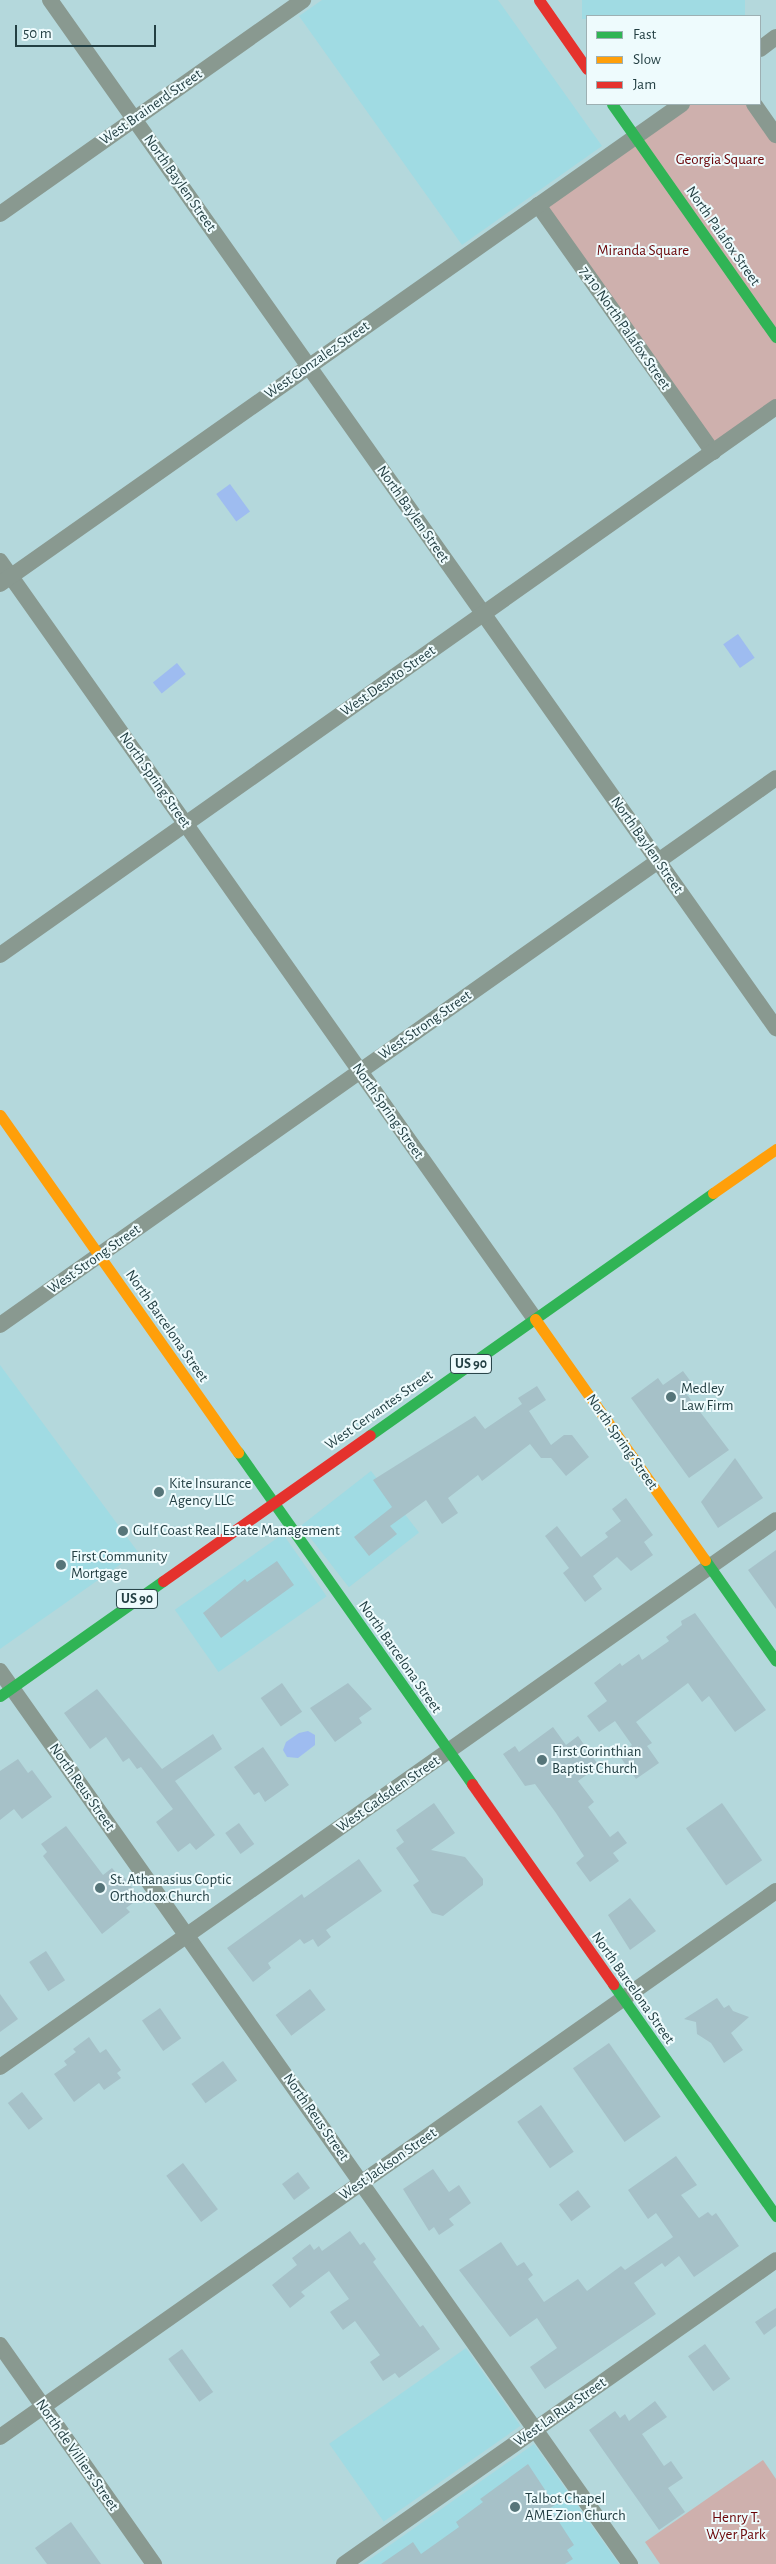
<!DOCTYPE html>
<style>
body{margin:0}
#map{position:relative;width:776px;height:2564px;overflow:hidden;background:#b4d8dc;font-family:"Alegreya Sans",sans-serif}
div>[style]{position:absolute}
.built>*{inset:0;background:#a0dbe3;transform-origin:0 0}
.green>*{inset:0;background:#ceb0ad}
.water>*{inset:0;background:#9ebcf0;transform-origin:0 0}
.building>*{inset:0;background:#a6c1c8;transform-origin:0 0}
.street>*{height:16px;margin:-8px;padding:0 8px;transform-origin:8px;border-radius:8px;background:#899990}
.fast>*{height:11px;margin:-5.5px;padding:0 5.5px;transform-origin:5.5px;border-radius:5.5px;background:#30b455}
.slow>*{height:11px;margin:-5.5px;padding:0 5.5px;transform-origin:5.5px;border-radius:5.5px;background:#ff9f0a}
.jam>*{height:11px;margin:-5.5px;padding:0 5.5px;transform-origin:5.5px;border-radius:5.5px;background:#e5322d}
.dots>*{width:14px;height:14px;translate:-50% -50%;box-sizing:border-box;border:2px solid #eefbfd;border-radius:50%}
span{translate:-50% -50%;white-space:nowrap;text-align:center;line-height:1.15;-webkit-text-stroke:4px #eefbfd;paint-order:stroke}
.shield-label span{padding:1px 4px;background:#eefbfd;border:1px solid;border-radius:4px;-webkit-text-stroke-width:0}
.shield-label{font-size:14px;color:#233f43;font-weight:700}
.street-label{font-size:15px;color:#233f43}
.park-label{font-size:15px;color:#6a0407}
.poi-label{font-size:15px;color:#233f43}
.left{translate:0 -50%;text-align:left}
.legend{position:absolute;left:586px;top:15px;width:175px;height:90px;box-sizing:border-box;background:#eefbfd;border:1px solid #9db0b3;margin:0;padding:6px 9px;list-style:none;font-size:15px;color:#233f43}
.legend li{display:flex;align-items:center;gap:10px;height:25px}
.legend b{width:25px;border:1px solid #9db0b3}
.scale{position:absolute;left:15px;top:25px;width:141px;height:22px;box-sizing:border-box;border:2px solid #233f43;border-top:0;padding-left:6px;font-size:15px;line-height:18px;white-space:nowrap;color:#233f43;-webkit-text-stroke:4px #eefbfd;paint-order:stroke}
</style>
<div id="map">
<div class="built">
<div style="clip-path:polygon(322px 0,498px 0,602px 146px,462px 245px,299px 16px)"></div>
<div style="left:582px;top:0;width:163px;height:19px"></div>
<div style="clip-path:polygon(0 1365px,138px 1552px,0 1649px)"></div>
<div style="left:371px;top:1471px;width:78px;height:89px;rotate:52deg"></div>
<div style="left:283px;top:1534px;width:76px;height:132px;rotate:55deg"></div>
<div style="left:466px;top:2348px;width:95px;height:167px;rotate:55deg"></div>
<div style="clip-path:polygon(534px 2444px,619px 2564px,363px 2564px)"></div>
</div>
<div class="green">
<div style="clip-path:polygon(682px 104px,754px 104px,776px 135px,776px 407px,713px 452px,538px 205px)"></div>
<div style="clip-path:polygon(763px 2460px,776px 2479px,776px 2564px,660px 2564px,645px 2542px)"></div>
</div>
<div class="water">
<div style="left:230px;top:484px;width:34px;height:17px;rotate:54deg"></div>
<div style="left:738px;top:634px;width:29px;height:18px;rotate:55deg"></div>
<div style="left:177px;top:663px;width:14px;height:31px;rotate:51deg"></div>
<div style="clip-path:polygon(308px 1731px,315px 1735px,315px 1745px,298px 1758px,287px 1757px,283px 1750px,286px 1742px,299px 1733px)"></div>
</div>
<div class="building">
<div style="clip-path:polygon(683px 1371px,694px 1386px,685px 1392px,729px 1450px,689px 1478px,631px 1398px,658px 1378px,663px 1385px)"></div>
<div style="clip-path:polygon(537px 1386px,546px 1400px,529px 1411px,551px 1445px,564px 1435px,572px 1435px,589px 1457px,566px 1476px,551px 1458px,541px 1458px,530px 1444px,482px 1481px,478px 1475px,448px 1498px,458px 1513px,442px 1524px,426px 1500px,390px 1526px,397px 1534px,369px 1556px,354px 1537px,392px 1507px,373px 1480px,475px 1416px,485px 1429px,522px 1404px,518px 1398px)"></div>
<div style="clip-path:polygon(735px 1458px,763px 1498px,718px 1528px,701px 1502px)"></div>
<div style="clip-path:polygon(626px 1498px,653px 1535px,644px 1542px,653px 1555px,631px 1571px,617px 1557px,593px 1576px,602px 1589px,585px 1602px,563px 1573px,569px 1568px,545px 1536px,557px 1526px,581px 1557px,608px 1537px,605px 1533px,621px 1521px,612px 1509px)"></div>
<div style="clip-path:polygon(776px 1550px,776px 1609px,748px 1570px)"></div>
<div style="clip-path:polygon(277px 1561px,294px 1585px,221px 1638px,203px 1613px,245px 1579px,247px 1582px)"></div>
<div style="clip-path:polygon(695px 1613px,766px 1710px,735px 1732px,709px 1696px,702px 1702px,688px 1683px,636px 1722px,652px 1743px,647px 1746px,659px 1763px,636px 1779px,621px 1758px,630px 1752px,628px 1748px,632px 1745px,615px 1721px,599px 1732px,587px 1716px,607px 1701px,594px 1683px,620px 1663px,622px 1666px,639px 1654px,642px 1660px,669px 1641px,666px 1637px,682px 1625px,681px 1621px)"></div>
<div style="left:282px;top:1683px;width:35px;height:26px;rotate:55deg"></div>
<div style="clip-path:polygon(348px 1683px,372px 1709px,359px 1718px,362px 1723px,335px 1742px,310px 1708px)"></div>
<div style="clip-path:polygon(97px 1689px,162px 1769px,213px 1734px,222px 1749px,175px 1781px,215px 1835px,196px 1850px,190px 1843px,178px 1852px,156px 1822px,173px 1809px,141px 1767px,137px 1769px,129px 1758px,123px 1762px,106px 1737px,90px 1749px,64px 1713px)"></div>
<div style="clip-path:polygon(553px 1727px,566px 1745px,578px 1736px,599px 1766px,578px 1781px,594px 1802px,588px 1807px,610px 1837px,618px 1831px,627px 1843px,613px 1853px,619px 1861px,590px 1882px,576px 1863px,584px 1856px,556px 1813px,535px 1784px,525px 1786px,503px 1754px,515px 1746px,519px 1752px)"></div>
<div style="clip-path:polygon(263px 1747px,289px 1785px,265px 1802px,259px 1792px,254px 1795px,234px 1767px)"></div>
<div style="clip-path:polygon(18px 1759px,28px 1773px,32px 1770px,52px 1797px,22px 1819px,14px 1809px,0 1820px,0 1771px)"></div>
<div style="clip-path:polygon(434px 1803px,455px 1833px,431px 1850px,465px 1857px,483px 1879px,483px 1885px,443px 1916px,432px 1913px,413px 1885px,419px 1881px,396px 1848px,404px 1842px,396px 1830px)"></div>
<div style="left:722px;top:1803px;width:70px;height:44px;rotate:55deg"></div>
<div style="left:239px;top:1823px;width:26px;height:17px;rotate:54deg"></div>
<div style="clip-path:polygon(66px 1826px,103px 1875px,112px 1868px,120px 1878px,123px 1876px,140px 1898px,126px 1908px,130px 1912px,102px 1934px,43px 1856px,47px 1852px,41px 1844px)"></div>
<div style="clip-path:polygon(359px 1859px,382px 1891px,326px 1930px,331px 1937px,318px 1947px,313px 1939px,304px 1944px,300px 1939px,268px 1963px,271px 1968px,253px 1982px,227px 1948px,302px 1894px,304px 1898px)"></div>
<div style="clip-path:polygon(630px 1898px,656px 1931px,630px 1950px,608px 1915px)"></div>
<div style="left:46px;top:1951px;width:35px;height:20px;rotate:57deg"></div>
<div style="left:310px;top:1989px;width:26px;height:43px;rotate:53deg"></div>
<div style="clip-path:polygon(0 1994px,18px 2019px,0 2032px)"></div>
<div style="clip-path:polygon(717px 1998px,724px 2008px,729px 2005px,733px 2011px,749px 2017px,731px 2033px,743px 2050px,724px 2063px,711px 2043px,697px 2034px,696px 2022px,684px 2019px)"></div>
<div style="left:160px;top:2008px;width:37px;height:22px;rotate:55deg"></div>
<div style="clip-path:polygon(89px 2037px,100px 2053px,106px 2049px,121px 2070px,117px 2073px,121px 2078px,104px 2090px,99px 2083px,74px 2102px,54px 2074px,67px 2065px,64px 2061px,76px 2052px,73px 2049px)"></div>
<div style="left:609px;top:2043px;width:90px;height:44px;rotate:55deg"></div>
<div style="left:223px;top:2061px;width:24px;height:39px;rotate:54deg"></div>
<div style="left:22px;top:2092px;width:34px;height:18px;rotate:52deg"></div>
<div style="left:541px;top:2105px;width:57px;height:29px;rotate:55deg"></div>
<div style="clip-path:polygon(676px 2156px,697px 2185px,681px 2195px,699px 2218px,708px 2212px,712px 2216px,716px 2213px,739px 2246px,694px 2277px,679px 2256px,665px 2267px,662px 2263px,634px 2283px,656px 2314px,545px 2389px,530px 2367px,557px 2348px,537px 2318px,510px 2337px,459px 2270px,501px 2242px,517px 2266px,524px 2262px,533px 2275px,528px 2279px,544px 2302px,578px 2279px,587px 2291px,621px 2266px,625px 2270px,673px 2237px,656px 2213px,648px 2219px,628px 2190px)"></div>
<div style="left:183px;top:2163px;width:58px;height:21px;rotate:53deg"></div>
<div style="clip-path:polygon(433px 2169px,449px 2192px,459px 2185px,471px 2203px,449px 2219px,454px 2225px,439px 2235px,434px 2227px,429px 2231px,403px 2189px)"></div>
<div style="left:298px;top:2172px;width:20px;height:20px;rotate:53deg"></div>
<div style="left:578px;top:2190px;width:21px;height:24px;rotate:53deg"></div>
<div style="clip-path:polygon(350px 2231px,360px 2245px,364px 2242px,376px 2259px,373px 2262px,420px 2327px,423px 2325px,440px 2349px,399px 2378px,395px 2373px,383px 2381px,370px 2362px,380px 2355px,355px 2321px,343px 2330px,330px 2312px,349px 2299px,329px 2271px,301px 2292px,305px 2296px,290px 2308px,272px 2285px,297px 2265px,292px 2258px,310px 2244px,314px 2250px,319px 2246px,322px 2251px)"></div>
<div style="clip-path:polygon(776px 2308px,776px 2326px,764px 2335px,755px 2322px)"></div>
<div style="left:705px;top:2344px;width:43px;height:21px;rotate:54deg"></div>
<div style="left:182px;top:2349px;width:53px;height:17px;rotate:54deg"></div>
<div style="clip-path:polygon(655px 2401px,667px 2417px,642px 2434px,664px 2466px,671px 2461px,683px 2478px,668px 2488px,685px 2512px,659px 2530px,589px 2430px,615px 2411px,620px 2418px,625px 2414px,629px 2421px)"></div>
<div style="clip-path:polygon(528px 2464px,555px 2505px,550px 2508px,574px 2545px,567px 2550px,573px 2559px,565px 2564px,381px 2564px,413px 2542px,421px 2554px,459px 2527px,456px 2522px,483px 2502px,480px 2499px)"></div>
<div style="clip-path:polygon(71px 2522px,101px 2564px,47px 2564px,35px 2548px)"></div>
</div>
<div class="street">
<div style="left:50px;top:0;width:1259px;rotate:54.77deg"></div>
<div style="left:760px;top:49px;width:20px;rotate:-37deg"></div>
<div style="left:754px;top:104px;width:38px;rotate:55deg"></div>
<div style="left:538px;top:205px;width:303px;rotate:54.7deg"></div>
<div style="left:0;top:214px;width:371px;rotate:-35.2deg"></div>
<div style="left:0;top:561px;width:928px;rotate:54.79deg"></div>
<div style="left:0;top:584px;width:834px;rotate:-35.14deg"></div>
<div style="left:0;top:955px;width:950px;rotate:-35.23deg"></div>
<div style="left:0;top:1325px;width:949px;rotate:-35.18deg"></div>
<div style="left:0;top:1671px;width:1093px;rotate:54.8deg"></div>
<div style="left:0;top:2067px;width:949px;rotate:-35.18deg"></div>
<div style="left:0;top:2345px;width:268px;rotate:54.9deg"></div>
<div style="left:0;top:2437px;width:949px;rotate:-35.13deg"></div>
<div style="left:344px;top:2564px;width:528px;rotate:-35.13deg"></div>
</div>
<div class="fast">
<div style="left:612px;top:104px;width:285px;rotate:54.9deg"></div>
<div style="left:370px;top:1435px;width:420px;rotate:-35.2deg"></div>
<div style="left:238px;top:1452px;width:406px;rotate:54.8deg"></div>
<div style="left:705px;top:1560px;width:123px;rotate:54.9deg"></div>
<div style="left:0;top:1696px;width:199px;rotate:-35.2deg"></div>
<div style="left:613px;top:1984px;width:284px;rotate:54.9deg"></div>
</div>
<div class="slow">
<div style="left:0;top:1115px;width:413px;rotate:54.8deg"></div>
<div style="left:713px;top:1193px;width:77px;rotate:-34.9deg"></div>
<div style="left:535px;top:1319px;width:295px;rotate:54.8deg"></div>
</div>
<div class="jam">
<div style="left:539px;top:0;width:84px;rotate:55.2deg"></div>
<div style="left:163px;top:1581px;width:253px;rotate:-35.2deg"></div>
<div style="left:472px;top:1784px;width:245px;rotate:54.8deg"></div>
</div>
<div class="dots">
<div style="left:671px;top:1397px;background:#567579"></div>
<div style="left:159px;top:1492px;background:#567579"></div>
<div style="left:123px;top:1531px;background:#567579"></div>
<div style="left:61px;top:1565px;background:#567579"></div>
<div style="left:542px;top:1760px;background:#567579"></div>
<div style="left:100px;top:1888px;background:#567579"></div>
<div style="left:515px;top:2507px;background:#567579"></div>
</div>
<div class="shield-label">
<span style="left:471px;top:1364px">US 90</span>
<span style="left:137px;top:1599px">US 90</span>
</div>
<div class="street-label">
<span style="left:151px;top:107px;rotate:-35deg">West Brainerd Street</span>
<span style="left:180px;top:183px;rotate:55deg">North Baylen Street</span>
<span style="left:723px;top:236px;rotate:55deg">North Palafox Street</span>
<span style="left:625px;top:328px;rotate:55deg">7410 North Palafox Street</span>
<span style="left:317px;top:360px;rotate:-35deg">West Gonzalez Street</span>
<span style="left:413px;top:514px;rotate:55deg">North Baylen Street</span>
<span style="left:388px;top:681px;rotate:-35deg">West Desoto Street</span>
<span style="left:155px;top:780px;rotate:55deg">North Spring Street</span>
<span style="left:647px;top:845px;rotate:55deg">North Baylen Street</span>
<span style="left:425px;top:1025px;rotate:-35deg">West Strong Street</span>
<span style="left:388px;top:1111px;rotate:55deg">North Spring Street</span>
<span style="left:94px;top:1259px;rotate:-35deg">West Strong Street</span>
<span style="left:167px;top:1326px;rotate:55deg">North Barcelona Street</span>
<span style="left:379px;top:1410px;rotate:-35deg">West Cervantes Street</span>
<span style="left:622px;top:1442px;rotate:55deg">North Spring Street</span>
<span style="left:400px;top:1657px;rotate:55deg">North Barcelona Street</span>
<span style="left:82px;top:1787px;rotate:55deg">North Reus Street</span>
<span style="left:388px;top:1794px;rotate:-35deg">West Gadsden Street</span>
<span style="left:633px;top:1988px;rotate:55deg">North Barcelona Street</span>
<span style="left:316px;top:2117px;rotate:55deg">North Reus Street</span>
<span style="left:388px;top:2164px;rotate:-35deg">West Jackson Street</span>
<span style="left:560px;top:2412px;rotate:-35deg">West La Rua Street</span>
<span style="left:77px;top:2455px;rotate:55deg">North de Villiers Street</span>
</div>
<div class="park-label">
<span style="left:720px;top:160px">Georgia Square</span>
<span style="left:643px;top:251px">Miranda Square</span>
<span style="left:736px;top:2526px">Henry T.<br>Wyer Park</span>
</div>
<div class="poi-label">
<span class="left" style="left:681px;top:1397px">Medley<br>Law Firm</span>
<span class="left" style="left:169px;top:1492px">Kite Insurance<br>Agency LLC</span>
<span class="left" style="left:133px;top:1531px">Gulf Coast Real Estate Management</span>
<span class="left" style="left:71px;top:1565px">First Community<br>Mortgage</span>
<span class="left" style="left:552px;top:1760px">First Corinthian<br>Baptist Church</span>
<span class="left" style="left:110px;top:1888px">St. Athanasius Coptic<br>Orthodox Church</span>
<span class="left" style="left:525px;top:2507px">Talbot Chapel<br>AME Zion Church</span>
</div>
<ul class="legend">
<li><b style="height:6px;background:#30b455"></b>Fast</li>
<li><b style="height:6px;background:#ff9f0a"></b>Slow</li>
<li><b style="height:6px;background:#e5322d"></b>Jam</li>
</ul>
<div class="scale">50 m</div>
</div>
